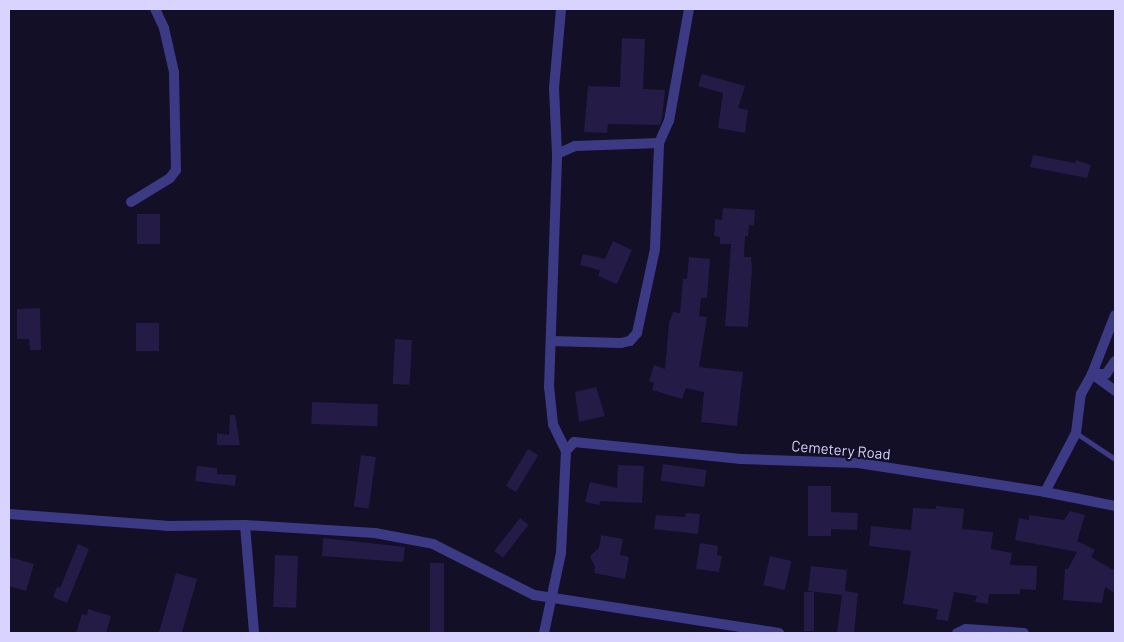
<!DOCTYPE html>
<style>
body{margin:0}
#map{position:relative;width:1124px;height:642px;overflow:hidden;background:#130f26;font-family:Barlow,sans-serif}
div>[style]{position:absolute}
.building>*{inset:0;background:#241b47;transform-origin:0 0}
.service>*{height:5px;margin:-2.5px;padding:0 2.5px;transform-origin:2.5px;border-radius:2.5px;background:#3d3a85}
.minor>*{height:10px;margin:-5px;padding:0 5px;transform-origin:5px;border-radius:5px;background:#3d3a85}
span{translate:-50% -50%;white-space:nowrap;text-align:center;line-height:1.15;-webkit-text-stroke:4.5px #130f26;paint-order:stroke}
.street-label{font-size:15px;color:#d9d4ff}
.frame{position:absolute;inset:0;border:10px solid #d9d4ff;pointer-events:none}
</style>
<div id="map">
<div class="building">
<div style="clip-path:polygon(622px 38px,645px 39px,643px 89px,665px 90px,662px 119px,660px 125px,608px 124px,607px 133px,584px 132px,588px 86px,620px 87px)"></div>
<div style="clip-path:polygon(702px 74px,745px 86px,738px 108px,748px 110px,745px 133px,718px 128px,723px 93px,698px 86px)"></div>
<div style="clip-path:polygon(1033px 155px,1075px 163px,1076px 160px,1091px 165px,1087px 178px,1030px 167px)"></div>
<div style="clip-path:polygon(723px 208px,755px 210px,754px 226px,749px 225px,748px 236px,745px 236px,744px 257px,751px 257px,752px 268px,748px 327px,725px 326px,731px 244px,720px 244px,720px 237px,714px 236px,715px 219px,722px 220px)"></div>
<div style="left:137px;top:214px;width:23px;height:30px"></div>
<div style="clip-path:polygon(613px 241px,632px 250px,617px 284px,598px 276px,600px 270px,580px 265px,583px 254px,605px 259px)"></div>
<div style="clip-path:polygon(689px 257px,710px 259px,707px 298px,701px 298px,699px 316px,707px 317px,699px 367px,743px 372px,737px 426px,701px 422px,704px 392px,686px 388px,682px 399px,652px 390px,654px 383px,649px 381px,654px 365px,665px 369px,669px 323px,673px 312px,680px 313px,683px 279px,687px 279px)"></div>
<div style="clip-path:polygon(40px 308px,41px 350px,30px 350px,29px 339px,17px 339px,17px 309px)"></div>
<div style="left:136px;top:323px;width:23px;height:28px"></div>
<div style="left:395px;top:339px;width:17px;height:45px;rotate:3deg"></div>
<div style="clip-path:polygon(596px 387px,605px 416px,579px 422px,575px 392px)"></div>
<div style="left:312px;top:402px;width:66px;height:22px;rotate:2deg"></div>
<div style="clip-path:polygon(230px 415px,235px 415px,240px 445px,217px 445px,217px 433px,229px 435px)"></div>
<div style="left:528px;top:449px;width:12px;height:43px;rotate:31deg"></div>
<div style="left:361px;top:455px;width:15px;height:52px;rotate:8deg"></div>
<div style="left:663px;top:464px;width:44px;height:17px;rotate:8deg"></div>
<div style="clip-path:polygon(618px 465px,644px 466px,642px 503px,600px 501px,599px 505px,585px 502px,590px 482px,617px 488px)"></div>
<div style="clip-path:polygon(197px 466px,217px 468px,217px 474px,236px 475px,235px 486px,195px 481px)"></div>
<div style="clip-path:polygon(808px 486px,831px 486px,831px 512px,858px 513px,857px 530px,831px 529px,831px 536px,808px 536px)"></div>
<div style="clip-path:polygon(936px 506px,964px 509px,962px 529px,993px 532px,991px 549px,1012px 553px,1010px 565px,1037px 566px,1036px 590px,1020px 589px,1020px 594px,989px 594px,988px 604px,975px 602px,977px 596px,954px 592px,948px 621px,936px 619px,938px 609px,903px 604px,911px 551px,869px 546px,871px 526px,911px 530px,913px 508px,936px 509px)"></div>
<div style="clip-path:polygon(1070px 511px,1085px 515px,1077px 541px,1095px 550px,1091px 557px,1115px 571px,1115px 593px,1105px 587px,1102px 603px,1063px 600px,1065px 569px,1068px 569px,1077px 552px,1015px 540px,1019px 518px,1029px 520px,1029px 515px,1064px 520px)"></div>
<div style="clip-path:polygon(686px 513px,700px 514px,698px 534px,654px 529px,656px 515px,685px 517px)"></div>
<div style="left:520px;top:518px;width:11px;height:42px;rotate:38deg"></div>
<div style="clip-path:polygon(601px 535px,623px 539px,620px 555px,629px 557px,625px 579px,594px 573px,595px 567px,590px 556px,599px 548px)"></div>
<div style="clip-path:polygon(323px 538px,405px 547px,403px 562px,322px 556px)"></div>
<div style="clip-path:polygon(700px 543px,718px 546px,717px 555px,722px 556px,719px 572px,696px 569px)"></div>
<div style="clip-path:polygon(78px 544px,89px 549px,67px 603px,53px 597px,57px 587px,60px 588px)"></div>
<div style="left:275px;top:555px;width:23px;height:52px;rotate:2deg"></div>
<div style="left:770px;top:556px;width:22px;height:30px;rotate:13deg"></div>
<div style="clip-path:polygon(9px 557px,34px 564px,26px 591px,9px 586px)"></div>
<div style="left:430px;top:563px;width:14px;height:70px"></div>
<div style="clip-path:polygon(811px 566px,847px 570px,845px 591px,858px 593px,854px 633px,837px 633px,842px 595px,808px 591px)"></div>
<div style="left:176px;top:573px;width:22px;height:62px;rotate:16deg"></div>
<div style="left:804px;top:592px;width:10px;height:39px"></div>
<div style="clip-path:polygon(88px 609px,111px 616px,106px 633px,76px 633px,82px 614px,87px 615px)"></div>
</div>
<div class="service">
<div style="left:1076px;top:433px;width:47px;rotate:33.7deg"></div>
</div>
<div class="minor">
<div style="left:557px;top:154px;width:66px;rotate:-92.6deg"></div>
<div style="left:554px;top:88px;width:79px;rotate:-84.9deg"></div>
<div style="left:131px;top:202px;width:46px;rotate:-31.6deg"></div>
<div style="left:170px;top:178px;width:10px;rotate:-53deg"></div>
<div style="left:176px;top:170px;width:98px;rotate:-91.2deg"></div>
<div style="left:174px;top:72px;width:45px;rotate:-102.8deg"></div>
<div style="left:164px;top:28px;width:21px;rotate:-115deg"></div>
<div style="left:551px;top:341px;width:70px;rotate:1.6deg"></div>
<div style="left:621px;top:343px;width:9px;rotate:-13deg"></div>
<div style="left:630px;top:341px;width:11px;rotate:-49deg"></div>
<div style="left:637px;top:333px;width:86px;rotate:-77.9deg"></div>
<div style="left:655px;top:249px;width:106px;rotate:-87.8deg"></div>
<div style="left:659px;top:143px;width:24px;rotate:-66deg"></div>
<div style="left:669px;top:121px;width:114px;rotate:-79.9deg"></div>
<div style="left:1092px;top:374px;width:14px"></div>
<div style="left:1106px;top:374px;width:16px;rotate:-55deg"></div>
<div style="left:1092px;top:374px;width:29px;rotate:36deg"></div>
<div style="left:566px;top:451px;width:12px;rotate:-48deg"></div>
<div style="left:574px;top:442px;width:168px;rotate:5.8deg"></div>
<div style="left:741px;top:459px;width:117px;rotate:2deg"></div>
<div style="left:858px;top:463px;width:189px;rotate:8.8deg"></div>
<div style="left:1045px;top:492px;width:71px;rotate:11.3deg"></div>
<div style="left:1045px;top:492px;width:67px;rotate:-62.3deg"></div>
<div style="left:1076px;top:433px;width:39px;rotate:-83deg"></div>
<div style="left:1081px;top:394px;width:23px;rotate:-61deg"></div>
<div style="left:1092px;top:374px;width:63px;rotate:-68.7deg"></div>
<div style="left:9px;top:514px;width:158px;rotate:4.3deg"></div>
<div style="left:167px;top:526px;width:78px;rotate:-0.7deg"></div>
<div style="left:245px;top:525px;width:130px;rotate:3.5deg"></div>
<div style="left:375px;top:533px;width:59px;rotate:10.7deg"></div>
<div style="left:433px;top:544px;width:113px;rotate:26.8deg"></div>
<div style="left:534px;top:595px;width:248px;rotate:8.8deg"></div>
<div style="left:245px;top:525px;width:108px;rotate:85.2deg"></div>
<div style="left:544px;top:633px;width:82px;rotate:-78deg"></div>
<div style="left:561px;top:553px;width:102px;rotate:-87.2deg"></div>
<div style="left:566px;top:451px;width:30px;rotate:-116deg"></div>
<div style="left:553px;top:424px;width:36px;rotate:-96deg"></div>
<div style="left:549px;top:388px;width:234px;rotate:-88deg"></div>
<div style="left:557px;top:154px;width:20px;rotate:-24deg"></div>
<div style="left:575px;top:146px;width:84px;rotate:-2deg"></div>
<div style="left:957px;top:633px;width:10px;rotate:-24deg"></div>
<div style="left:966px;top:629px;width:58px;rotate:3.9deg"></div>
</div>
<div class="street-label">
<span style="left:841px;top:450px;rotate:5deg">Cemetery Road</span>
</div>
<div class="frame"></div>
</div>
